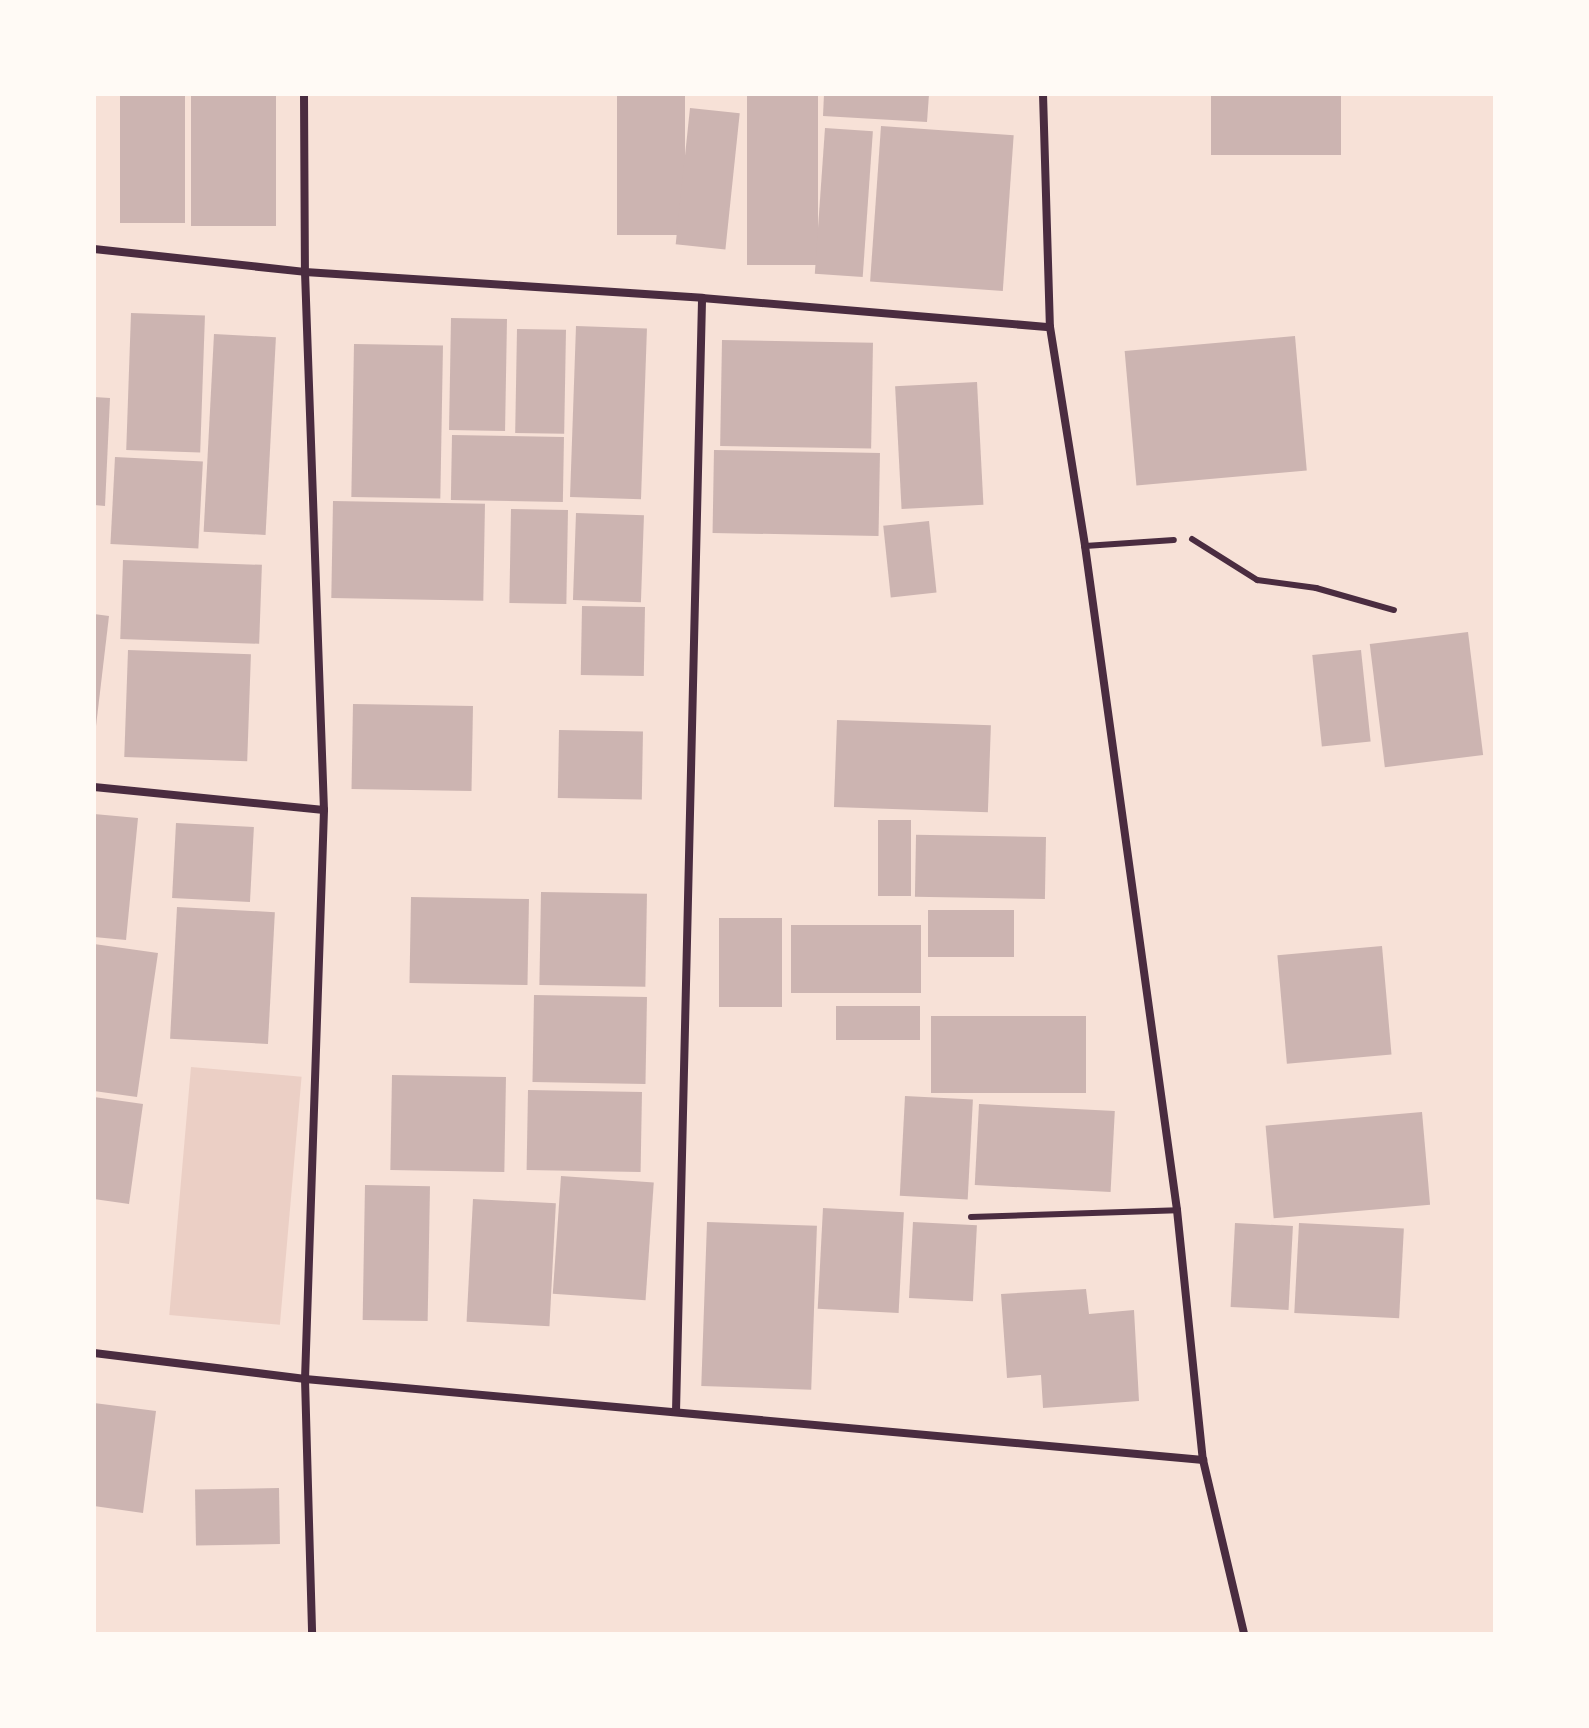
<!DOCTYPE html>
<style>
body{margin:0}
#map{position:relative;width:1589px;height:1728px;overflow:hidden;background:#f7e1d7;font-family:"Public Sans",sans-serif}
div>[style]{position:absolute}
.green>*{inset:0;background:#ebcfc5;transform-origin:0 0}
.building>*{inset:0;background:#ccb4b1;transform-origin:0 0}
.service>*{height:6px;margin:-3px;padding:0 3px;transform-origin:3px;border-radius:3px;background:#4a2c40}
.minor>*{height:8px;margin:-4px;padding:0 4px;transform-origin:4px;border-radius:4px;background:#4a2c40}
span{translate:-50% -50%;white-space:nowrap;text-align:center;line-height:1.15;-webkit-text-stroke:8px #fffaf5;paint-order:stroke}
.frame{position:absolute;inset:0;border:96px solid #fffaf5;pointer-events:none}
</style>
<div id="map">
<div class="green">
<div style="left:191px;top:1067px;width:111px;height:249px;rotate:5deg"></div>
</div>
<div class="building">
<div style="left:120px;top:94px;width:65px;height:129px"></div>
<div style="left:191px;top:94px;width:85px;height:132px"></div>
<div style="left:617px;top:94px;width:68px;height:141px"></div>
<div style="left:747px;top:94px;width:71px;height:171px"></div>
<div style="clip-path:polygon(824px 94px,929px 94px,927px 122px,823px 116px)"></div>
<div style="left:1211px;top:94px;width:130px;height:61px"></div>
<div style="left:690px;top:108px;width:50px;height:137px;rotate:6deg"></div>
<div style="left:881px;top:126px;width:133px;height:156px;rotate:4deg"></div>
<div style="left:825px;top:128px;width:48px;height:146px;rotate:4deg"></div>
<div style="left:131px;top:313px;width:74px;height:137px;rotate:2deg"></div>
<div style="left:451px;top:318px;width:56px;height:112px;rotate:1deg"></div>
<div style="left:576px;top:326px;width:71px;height:171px;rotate:2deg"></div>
<div style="left:517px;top:329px;width:49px;height:104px;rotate:1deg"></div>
<div style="left:214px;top:334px;width:62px;height:198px;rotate:3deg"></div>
<div style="left:1295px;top:336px;width:135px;height:171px;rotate:85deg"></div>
<div style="left:722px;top:340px;width:151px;height:106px;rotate:1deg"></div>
<div style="left:354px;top:344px;width:89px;height:153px;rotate:1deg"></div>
<div style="left:977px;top:382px;width:123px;height:82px;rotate:87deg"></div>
<div style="clip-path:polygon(94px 397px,110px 398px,105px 506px,94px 505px)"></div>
<div style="left:452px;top:435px;width:112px;height:65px;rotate:1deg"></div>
<div style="left:714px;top:450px;width:166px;height:83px;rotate:1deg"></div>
<div style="left:115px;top:457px;width:88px;height:87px;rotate:3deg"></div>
<div style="left:333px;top:501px;width:152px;height:97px;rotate:1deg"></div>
<div style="left:511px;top:509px;width:57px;height:94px;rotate:1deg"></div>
<div style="left:576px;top:513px;width:68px;height:87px;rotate:2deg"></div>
<div style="left:929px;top:521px;width:72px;height:46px;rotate:84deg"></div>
<div style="left:123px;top:560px;width:139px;height:79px;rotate:2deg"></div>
<div style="left:582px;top:606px;width:63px;height:69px;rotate:1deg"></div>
<div style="clip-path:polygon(94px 614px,109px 616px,96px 726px,94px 726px)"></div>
<div style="left:1468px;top:632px;width:124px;height:99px;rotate:83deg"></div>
<div style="left:128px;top:650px;width:123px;height:107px;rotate:2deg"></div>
<div style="left:1361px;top:650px;width:92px;height:49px;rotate:84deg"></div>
<div style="left:353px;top:704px;width:120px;height:85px;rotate:1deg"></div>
<div style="left:837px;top:720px;width:154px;height:87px;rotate:2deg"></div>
<div style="left:559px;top:730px;width:84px;height:68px;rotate:1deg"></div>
<div style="clip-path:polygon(94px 814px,138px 818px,126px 940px,94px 937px)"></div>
<div style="left:878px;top:820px;width:33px;height:76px"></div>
<div style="left:176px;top:823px;width:78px;height:75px;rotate:3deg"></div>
<div style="left:1046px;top:837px;width:62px;height:130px;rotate:91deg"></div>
<div style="left:541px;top:892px;width:106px;height:93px;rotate:1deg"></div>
<div style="left:411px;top:897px;width:118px;height:86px;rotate:1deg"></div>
<div style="left:177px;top:907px;width:98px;height:132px;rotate:3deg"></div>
<div style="left:1014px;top:910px;width:47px;height:86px;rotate:90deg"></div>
<div style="left:719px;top:918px;width:63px;height:89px"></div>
<div style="left:791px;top:925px;width:130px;height:68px"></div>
<div style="clip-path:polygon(94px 944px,158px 953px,137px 1097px,94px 1091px)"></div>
<div style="left:1382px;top:946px;width:109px;height:105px;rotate:85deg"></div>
<div style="left:534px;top:995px;width:113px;height:87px;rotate:1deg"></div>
<div style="left:836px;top:1006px;width:84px;height:34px"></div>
<div style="left:931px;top:1016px;width:155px;height:77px"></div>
<div style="left:392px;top:1075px;width:114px;height:95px;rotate:1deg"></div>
<div style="left:528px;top:1090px;width:114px;height:80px;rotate:1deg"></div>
<div style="left:905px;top:1096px;width:68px;height:100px;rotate:3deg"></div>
<div style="clip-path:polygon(94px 1097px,143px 1104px,129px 1204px,94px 1199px)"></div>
<div style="left:979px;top:1104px;width:136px;height:81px;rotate:3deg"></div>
<div style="left:1422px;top:1112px;width:93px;height:157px;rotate:85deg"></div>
<div style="left:561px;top:1176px;width:93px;height:118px;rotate:4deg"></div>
<div style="left:365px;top:1185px;width:65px;height:135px;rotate:1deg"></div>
<div style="left:473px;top:1199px;width:83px;height:123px;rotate:3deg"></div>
<div style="left:823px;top:1208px;width:81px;height:101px;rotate:3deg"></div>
<div style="left:707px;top:1222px;width:110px;height:164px;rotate:2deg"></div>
<div style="left:913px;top:1222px;width:64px;height:76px;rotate:3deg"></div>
<div style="left:1235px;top:1223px;width:58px;height:84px;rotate:3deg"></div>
<div style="left:1299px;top:1223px;width:105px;height:90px;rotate:3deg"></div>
<div style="clip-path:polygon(1086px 1289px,1089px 1314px,1134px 1310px,1139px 1401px,1043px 1408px,1041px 1375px,1007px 1378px,1001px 1294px)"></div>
<div style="clip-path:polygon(94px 1403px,156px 1411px,143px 1513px,94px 1506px)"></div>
<div style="left:279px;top:1488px;width:56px;height:84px;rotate:89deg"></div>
</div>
<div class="service">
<div style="left:1192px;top:539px;width:77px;rotate:32.2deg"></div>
<div style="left:1257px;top:580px;width:60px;rotate:7.7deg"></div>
<div style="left:1316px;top:588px;width:81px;rotate:15.8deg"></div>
<div style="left:1085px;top:546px;width:89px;rotate:-3.9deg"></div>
<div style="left:971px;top:1217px;width:206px;rotate:-1.9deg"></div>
</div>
<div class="minor">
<div style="left:304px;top:94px;width:178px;rotate:89.7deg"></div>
<div style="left:305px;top:272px;width:538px;rotate:87.98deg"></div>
<div style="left:324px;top:810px;width:569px;rotate:91.91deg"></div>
<div style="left:305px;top:1379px;width:255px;rotate:88.4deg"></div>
<div style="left:1043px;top:94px;width:233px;rotate:88.3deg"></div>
<div style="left:1050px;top:327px;width:222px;rotate:80.9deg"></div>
<div style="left:1085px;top:546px;width:670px;rotate:82.11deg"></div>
<div style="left:1177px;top:1210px;width:251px;rotate:84.1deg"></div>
<div style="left:1203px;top:1460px;width:179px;rotate:76.7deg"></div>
<div style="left:94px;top:249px;width:212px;rotate:6.2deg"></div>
<div style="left:305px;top:272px;width:398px;rotate:3.7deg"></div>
<div style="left:702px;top:298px;width:349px;rotate:4.8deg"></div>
<div style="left:94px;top:787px;width:231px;rotate:5.7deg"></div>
<div style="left:94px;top:1353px;width:213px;rotate:7deg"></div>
<div style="left:305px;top:1379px;width:902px;rotate:5.15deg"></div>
<div style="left:676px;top:1412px;width:1114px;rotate:-88.66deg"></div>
</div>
<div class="frame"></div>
</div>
